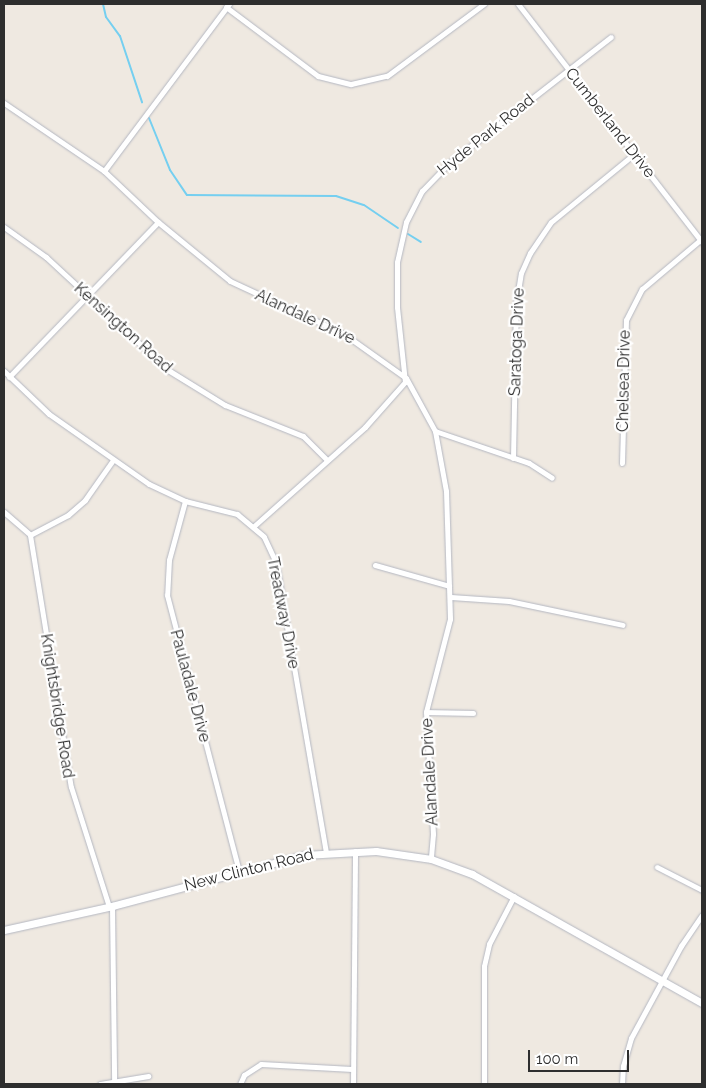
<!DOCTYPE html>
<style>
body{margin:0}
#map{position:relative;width:706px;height:1088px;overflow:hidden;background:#efe9e1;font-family:Raleway,sans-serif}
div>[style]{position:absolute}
.stream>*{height:2px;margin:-1px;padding:0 1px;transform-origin:1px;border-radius:1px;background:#75cff0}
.roads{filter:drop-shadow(0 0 1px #b4b7c1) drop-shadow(0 0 1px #b4b7c1)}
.minor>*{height:5px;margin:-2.5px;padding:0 2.5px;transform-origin:2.5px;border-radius:2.5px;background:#fff}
.tertiary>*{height:7px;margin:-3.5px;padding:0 3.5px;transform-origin:3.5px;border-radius:3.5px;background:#fff}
span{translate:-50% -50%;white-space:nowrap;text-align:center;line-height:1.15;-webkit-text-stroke:4.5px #fff;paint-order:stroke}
.street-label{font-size:16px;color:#2e2e2e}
.frame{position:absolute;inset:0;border:5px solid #2e2e2e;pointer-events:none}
.scale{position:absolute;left:528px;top:1050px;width:101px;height:22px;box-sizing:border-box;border:2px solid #2e2e2e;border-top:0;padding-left:6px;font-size:15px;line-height:18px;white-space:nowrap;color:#2e2e2e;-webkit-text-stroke:4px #fff;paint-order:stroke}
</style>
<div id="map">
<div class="stream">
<div style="left:103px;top:4px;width:13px;rotate:77deg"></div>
<div style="left:106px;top:17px;width:24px;rotate:54deg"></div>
<div style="left:120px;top:36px;width:70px;rotate:71.6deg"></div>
<div style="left:149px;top:118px;width:56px;rotate:68deg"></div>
<div style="left:170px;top:170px;width:30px;rotate:56deg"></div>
<div style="left:187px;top:195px;width:149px;rotate:0.4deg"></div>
<div style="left:336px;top:196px;width:29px;rotate:18deg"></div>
<div style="left:364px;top:205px;width:41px;rotate:34.1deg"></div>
<div style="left:408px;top:234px;width:15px;rotate:32deg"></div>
</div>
<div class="roads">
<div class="minor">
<div style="left:518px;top:4px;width:301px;rotate:52.3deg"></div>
<div style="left:226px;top:7px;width:115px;rotate:36.9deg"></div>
<div style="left:318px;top:76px;width:34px;rotate:14deg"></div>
<div style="left:351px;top:84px;width:37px;rotate:-13deg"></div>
<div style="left:387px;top:76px;width:121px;rotate:-36.6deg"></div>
<div style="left:4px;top:103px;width:121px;rotate:34.2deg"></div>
<div style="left:104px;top:171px;width:74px;rotate:43.4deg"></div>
<div style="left:158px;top:222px;width:93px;rotate:39.3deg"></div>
<div style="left:230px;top:281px;width:126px;rotate:24.9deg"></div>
<div style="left:344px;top:334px;width:76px;rotate:35.4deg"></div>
<div style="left:406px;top:378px;width:60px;rotate:61.3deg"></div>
<div style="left:435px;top:431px;width:61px;rotate:79.6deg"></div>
<div style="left:446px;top:491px;width:128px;rotate:88.2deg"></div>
<div style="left:450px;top:619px;width:96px;rotate:104.5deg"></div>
<div style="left:426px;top:712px;width:122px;rotate:86.7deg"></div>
<div style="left:433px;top:834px;width:25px;rotate:95deg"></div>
<div style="left:104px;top:171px;width:209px;rotate:-53.2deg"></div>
<div style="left:4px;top:227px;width:52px;rotate:35.5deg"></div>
<div style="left:46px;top:257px;width:166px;rotate:42.8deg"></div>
<div style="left:168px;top:370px;width:67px;rotate:31.6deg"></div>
<div style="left:225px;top:405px;width:84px;rotate:21.7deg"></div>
<div style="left:303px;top:436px;width:34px;rotate:45deg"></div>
<div style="left:4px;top:371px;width:62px;rotate:43.7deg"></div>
<div style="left:49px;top:414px;width:122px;rotate:35deg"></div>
<div style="left:149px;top:484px;width:40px;rotate:25deg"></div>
<div style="left:185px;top:501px;width:54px;rotate:14deg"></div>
<div style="left:237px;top:514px;width:35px;rotate:40deg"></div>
<div style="left:264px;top:537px;width:29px;rotate:65deg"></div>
<div style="left:276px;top:563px;width:292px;rotate:80.2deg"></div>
<div style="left:9px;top:377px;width:215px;rotate:-46.1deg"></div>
<div style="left:435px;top:431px;width:99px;rotate:18.8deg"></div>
<div style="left:529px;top:463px;width:27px;rotate:33deg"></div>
<div style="left:513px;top:458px;width:154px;rotate:-88.9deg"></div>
<div style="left:516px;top:304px;width:31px;rotate:-81deg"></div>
<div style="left:521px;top:273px;width:22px;rotate:-66deg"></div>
<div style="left:530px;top:253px;width:37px;rotate:-56deg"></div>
<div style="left:551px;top:222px;width:107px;rotate:-39.3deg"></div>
<div style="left:622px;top:463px;width:143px;rotate:-88.4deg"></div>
<div style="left:626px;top:320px;width:35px;rotate:-63deg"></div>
<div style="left:642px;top:289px;width:76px;rotate:-40.2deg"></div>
<div style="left:185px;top:501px;width:61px;rotate:105.2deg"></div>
<div style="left:169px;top:560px;width:35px;rotate:93deg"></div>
<div style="left:167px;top:595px;width:285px;rotate:75.4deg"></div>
<div style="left:4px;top:512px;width:35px;rotate:41deg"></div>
<div style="left:30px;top:535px;width:255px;rotate:80.8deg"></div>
<div style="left:71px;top:787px;width:126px;rotate:72.4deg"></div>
<div style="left:254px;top:526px;width:149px;rotate:-41.7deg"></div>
<div style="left:365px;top:427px;width:60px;rotate:-48.4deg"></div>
<div style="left:405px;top:382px;width:75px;rotate:-96.1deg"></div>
<div style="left:397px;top:307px;width:45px;rotate:-90deg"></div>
<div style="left:397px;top:262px;width:41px;rotate:-77.3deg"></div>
<div style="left:406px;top:222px;width:35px;rotate:-63deg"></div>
<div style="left:422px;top:191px;width:39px;rotate:-46deg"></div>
<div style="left:449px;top:163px;width:205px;rotate:-37.9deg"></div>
<div style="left:30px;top:535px;width:43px;rotate:-27.8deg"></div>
<div style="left:68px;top:515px;width:23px;rotate:-41deg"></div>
<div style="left:85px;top:500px;width:49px;rotate:-55deg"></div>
<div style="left:375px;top:565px;width:77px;rotate:15.8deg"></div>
<div style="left:451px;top:597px;width:58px;rotate:3.9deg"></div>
<div style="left:509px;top:601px;width:116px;rotate:11.9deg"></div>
<div style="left:426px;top:712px;width:47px;rotate:1.2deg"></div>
<div style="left:657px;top:867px;width:51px;rotate:27.1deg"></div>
<div style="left:112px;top:906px;width:176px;rotate:89.3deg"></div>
<div style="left:100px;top:1084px;width:49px;rotate:-9.5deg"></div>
<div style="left:240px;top:1084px;width:10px;rotate:-66deg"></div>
<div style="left:244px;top:1075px;width:20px;rotate:-33deg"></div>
<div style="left:261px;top:1064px;width:91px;rotate:3.1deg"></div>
<div style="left:353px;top:1084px;width:233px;rotate:-89.5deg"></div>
<div style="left:484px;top:1084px;width:118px;rotate:-90deg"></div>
<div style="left:484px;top:966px;width:23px;rotate:-77deg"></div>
<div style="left:489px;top:944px;width:54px;rotate:-62.5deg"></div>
<div style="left:622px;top:1084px;width:18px;rotate:-87deg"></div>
<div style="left:623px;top:1066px;width:29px;rotate:-74deg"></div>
<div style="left:631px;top:1038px;width:105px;rotate:-61.5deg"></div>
<div style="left:681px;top:946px;width:37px;rotate:-56deg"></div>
</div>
<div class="tertiary">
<div style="left:4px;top:930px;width:111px;rotate:-12.5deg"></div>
<div style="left:112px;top:906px;width:199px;rotate:-14.9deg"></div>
<div style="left:304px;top:855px;width:72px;rotate:-3.2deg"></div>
<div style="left:376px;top:851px;width:56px;rotate:8.3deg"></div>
<div style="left:431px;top:859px;width:44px;rotate:20.1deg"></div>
<div style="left:472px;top:874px;width:264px;rotate:29.3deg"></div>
</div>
</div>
<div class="street-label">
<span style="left:610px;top:123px;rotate:52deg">Cumberland Drive</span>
<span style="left:486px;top:135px;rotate:-39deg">Hyde Park Road</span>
<span style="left:305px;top:317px;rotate:25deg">Alandale Drive</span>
<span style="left:123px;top:328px;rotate:42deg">Kensington Road</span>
<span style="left:517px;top:342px;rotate:-88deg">Saratoga Drive</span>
<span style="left:624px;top:381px;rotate:-89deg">Chelsea Drive</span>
<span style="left:283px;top:613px;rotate:79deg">Treadway Drive</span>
<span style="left:190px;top:686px;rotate:75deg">Pauladale Drive</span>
<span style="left:57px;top:706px;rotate:81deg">Knightsbridge Road</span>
<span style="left:430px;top:772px;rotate:-93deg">Alandale Drive</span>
<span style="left:249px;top:870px;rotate:-14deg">New Clinton Road</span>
</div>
<div class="frame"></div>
<div class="scale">100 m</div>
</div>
